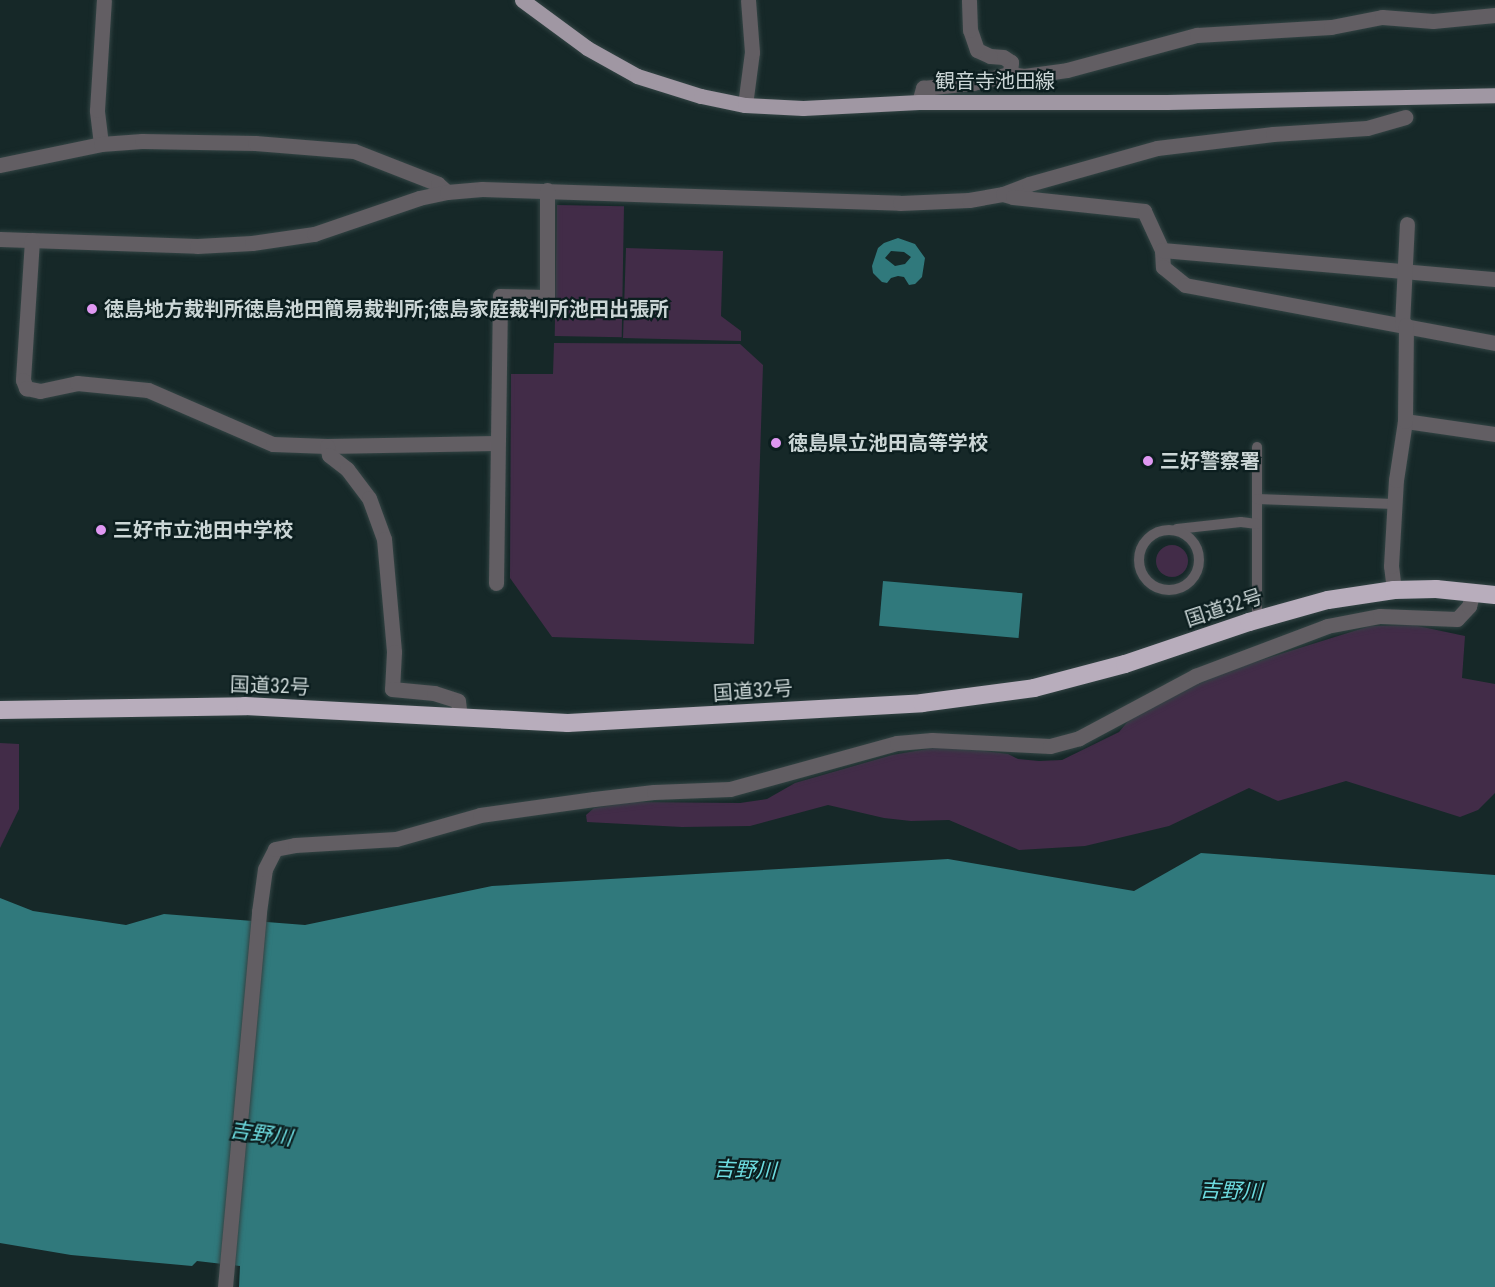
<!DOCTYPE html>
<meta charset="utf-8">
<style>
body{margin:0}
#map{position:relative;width:1495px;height:1287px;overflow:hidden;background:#162828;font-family:"Roboto Condensed","Noto Sans JP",sans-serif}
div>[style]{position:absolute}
.green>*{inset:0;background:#422c48;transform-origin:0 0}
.round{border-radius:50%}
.water>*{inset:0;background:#30797c;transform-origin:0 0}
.roads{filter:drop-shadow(0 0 2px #344) drop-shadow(0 0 2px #344)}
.lane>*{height:10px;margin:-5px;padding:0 5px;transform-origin:5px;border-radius:5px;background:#625e63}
.lane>.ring{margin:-5px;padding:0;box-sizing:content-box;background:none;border:10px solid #625e63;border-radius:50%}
.street>*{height:15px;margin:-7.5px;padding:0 7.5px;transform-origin:7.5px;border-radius:7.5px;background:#625e63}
.primary>*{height:15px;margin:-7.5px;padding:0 7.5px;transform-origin:7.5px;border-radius:7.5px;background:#a097a3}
.highway>*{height:18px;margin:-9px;padding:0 9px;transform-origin:9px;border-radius:9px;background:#b8adbc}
.dots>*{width:16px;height:16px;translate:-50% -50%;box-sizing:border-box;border:3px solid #0c1e1f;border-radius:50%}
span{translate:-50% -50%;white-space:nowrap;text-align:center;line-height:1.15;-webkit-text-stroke:4.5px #0c1e1f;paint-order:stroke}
.street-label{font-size:20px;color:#cbd6d6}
.poi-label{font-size:20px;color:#cbd6d6;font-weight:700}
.left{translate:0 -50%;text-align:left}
.water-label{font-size:21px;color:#6ddce0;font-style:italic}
</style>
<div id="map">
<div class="green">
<div style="left:557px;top:205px;width:67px;height:131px;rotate:1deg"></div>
<div style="clip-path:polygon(626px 248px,723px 251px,721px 316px,741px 331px,741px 341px,623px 338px)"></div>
<div style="clip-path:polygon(554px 343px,740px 344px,763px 365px,754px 644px,552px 637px,510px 578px,511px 374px,553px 374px)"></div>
<div class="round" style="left:1156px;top:545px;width:32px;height:32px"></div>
<div style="clip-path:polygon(1413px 625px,1465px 636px,1462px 678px,1495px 684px,1495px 793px,1478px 810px,1460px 817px,1346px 781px,1278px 801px,1249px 788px,1169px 826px,1085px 846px,1019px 850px,949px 820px,911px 821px,884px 818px,828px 805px,750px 826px,682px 827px,587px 822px,586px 815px,594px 808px,632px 802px,740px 803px,767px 799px,795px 783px,892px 755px,945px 746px,1008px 754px,1018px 759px,1039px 761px,1062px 760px,1119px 732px,1129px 720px,1204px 678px,1370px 626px)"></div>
<div style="clip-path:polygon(0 743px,19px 744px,19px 809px,0 848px)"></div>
</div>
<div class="water">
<div style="clip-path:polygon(evenodd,898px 238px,915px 244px,925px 258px,922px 277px,915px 284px,909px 285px,904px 277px,898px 276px,891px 278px,887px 283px,882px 282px,873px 273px,872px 266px,878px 248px,884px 243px,898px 238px,891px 251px,904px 252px,911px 257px,905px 264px,895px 266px,885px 258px,891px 251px)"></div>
<div style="left:883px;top:581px;width:140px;height:45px;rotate:5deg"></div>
<div style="clip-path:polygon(1201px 853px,1495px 875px,1495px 1287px,239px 1287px,240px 1266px,197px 1261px,192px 1266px,71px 1255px,0 1243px,0 898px,33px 911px,126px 925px,164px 914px,305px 925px,492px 886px,948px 859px,1134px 891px)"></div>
</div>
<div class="roads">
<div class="lane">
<div style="left:1257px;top:447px;width:173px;rotate:90deg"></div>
<div style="left:1257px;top:499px;width:137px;rotate:2.1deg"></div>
<div style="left:1177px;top:529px;width:64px;rotate:-6.2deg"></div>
<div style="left:1241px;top:522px;width:16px;rotate:7deg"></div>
<div class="ring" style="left:1139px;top:530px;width:50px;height:50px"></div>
</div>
<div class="street">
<div style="left:1010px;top:74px;width:14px;rotate:8deg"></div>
<div style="left:1024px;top:76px;width:43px;rotate:-7.9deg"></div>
<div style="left:1067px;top:70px;width:135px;rotate:-15.1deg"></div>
<div style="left:1197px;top:35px;width:134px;rotate:-3.4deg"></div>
<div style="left:1331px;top:27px;width:52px;rotate:-11.1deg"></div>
<div style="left:1382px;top:17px;width:51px;rotate:4.5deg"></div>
<div style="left:1433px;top:21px;width:62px;rotate:-5.5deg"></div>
<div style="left:919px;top:102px;width:15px;rotate:-74deg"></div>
<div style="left:923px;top:88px;width:50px;rotate:-5.7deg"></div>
<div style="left:973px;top:83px;width:38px;rotate:-14deg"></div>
<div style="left:1010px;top:74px;width:12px;rotate:-85deg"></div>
<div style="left:1011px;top:62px;width:9px;rotate:-148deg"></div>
<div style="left:1003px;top:57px;width:13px;rotate:-176deg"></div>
<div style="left:990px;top:56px;width:14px;rotate:-155deg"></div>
<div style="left:977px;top:50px;width:21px;rotate:-109deg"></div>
<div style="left:970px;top:30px;width:30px;rotate:-92deg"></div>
<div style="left:745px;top:105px;width:53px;rotate:-82.5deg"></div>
<div style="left:752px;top:52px;width:52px;rotate:-94.4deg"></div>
<div style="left:101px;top:144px;width:34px;rotate:-97deg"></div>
<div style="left:97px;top:110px;width:110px;rotate:-86.4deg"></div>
<div style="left:0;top:165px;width:103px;rotate:-11.7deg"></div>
<div style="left:101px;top:144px;width:41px;rotate:-4.2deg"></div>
<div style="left:142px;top:141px;width:113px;rotate:1deg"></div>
<div style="left:255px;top:143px;width:99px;rotate:4.6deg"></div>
<div style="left:354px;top:151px;width:90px;rotate:21.4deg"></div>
<div style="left:438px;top:184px;width:12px;rotate:42deg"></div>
<div style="left:1003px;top:194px;width:28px;rotate:-21deg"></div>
<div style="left:1029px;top:184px;width:133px;rotate:-15.7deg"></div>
<div style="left:1157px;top:148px;width:117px;rotate:-6.9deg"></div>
<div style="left:1273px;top:134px;width:94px;rotate:-3.7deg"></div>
<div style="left:1367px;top:128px;width:40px;rotate:-16deg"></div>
<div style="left:0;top:239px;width:197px;rotate:2deg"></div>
<div style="left:197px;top:246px;width:55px;rotate:-3.1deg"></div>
<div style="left:252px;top:243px;width:63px;rotate:-8.3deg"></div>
<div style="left:314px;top:234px;width:111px;rotate:-18.9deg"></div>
<div style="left:419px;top:198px;width:29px;rotate:-12deg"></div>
<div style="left:447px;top:192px;width:35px;rotate:-5deg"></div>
<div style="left:482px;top:189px;width:418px;rotate:1.9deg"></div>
<div style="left:900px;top:203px;width:69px;rotate:-2.5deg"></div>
<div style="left:969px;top:200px;width:35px;rotate:-10deg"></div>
<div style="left:1003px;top:194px;width:10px;rotate:17deg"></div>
<div style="left:1013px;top:197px;width:132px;rotate:6.1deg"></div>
<div style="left:1144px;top:211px;width:43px;rotate:65.2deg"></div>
<div style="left:1162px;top:250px;width:17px;rotate:87deg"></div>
<div style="left:1163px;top:267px;width:28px;rotate:39deg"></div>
<div style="left:1185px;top:285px;width:315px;rotate:10.6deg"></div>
<div style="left:32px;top:240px;width:140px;rotate:93.7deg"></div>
<div style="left:23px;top:380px;width:9px;rotate:69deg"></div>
<div style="left:26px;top:388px;width:14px;rotate:12deg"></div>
<div style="left:40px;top:391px;width:38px;rotate:-12deg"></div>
<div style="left:77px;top:383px;width:71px;rotate:5.6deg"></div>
<div style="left:148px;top:390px;width:136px;rotate:23.4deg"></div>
<div style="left:273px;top:444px;width:54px;rotate:2.1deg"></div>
<div style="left:327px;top:446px;width:169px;rotate:-1deg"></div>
<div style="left:1162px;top:250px;width:334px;rotate:5deg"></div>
<div style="left:1402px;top:325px;width:101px;rotate:-87.2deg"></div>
<div style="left:1405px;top:421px;width:91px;rotate:8.2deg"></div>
<div style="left:327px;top:446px;width:9px;rotate:77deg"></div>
<div style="left:329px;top:455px;width:23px;rotate:38deg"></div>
<div style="left:347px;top:469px;width:36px;rotate:53deg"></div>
<div style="left:369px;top:498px;width:44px;rotate:69.9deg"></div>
<div style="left:384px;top:539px;width:113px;rotate:84.9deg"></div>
<div style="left:394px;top:652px;width:37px;rotate:93deg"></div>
<div style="left:392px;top:689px;width:42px;rotate:5.4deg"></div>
<div style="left:434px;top:693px;width:25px;rotate:18deg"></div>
<div style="left:458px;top:701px;width:16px;rotate:83deg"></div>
<div style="left:496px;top:583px;width:287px;rotate:-89.2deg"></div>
<div style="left:500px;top:296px;width:47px;rotate:1.2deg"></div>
<div style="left:547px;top:297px;width:107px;rotate:-90deg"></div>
<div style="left:1394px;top:590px;width:24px;rotate:-97deg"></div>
<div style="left:1391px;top:566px;width:86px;rotate:-86.7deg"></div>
<div style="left:1396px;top:480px;width:60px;rotate:-81.3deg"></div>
<div style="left:1405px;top:421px;width:96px;rotate:-89.4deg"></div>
<div style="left:225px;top:1287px;width:377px;rotate:-84.8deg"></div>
<div style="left:259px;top:912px;width:43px;rotate:-82.1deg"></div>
<div style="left:265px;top:869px;width:22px;rotate:-63deg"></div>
<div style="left:275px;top:849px;width:20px;rotate:-11deg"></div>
<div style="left:295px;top:845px;width:101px;rotate:-3.4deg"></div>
<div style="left:396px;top:839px;width:87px;rotate:-15.9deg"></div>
<div style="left:480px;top:815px;width:115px;rotate:-8deg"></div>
<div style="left:594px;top:799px;width:60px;rotate:-6.7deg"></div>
<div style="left:654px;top:792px;width:76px;rotate:-2.3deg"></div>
<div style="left:730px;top:789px;width:173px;rotate:-15.4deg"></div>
<div style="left:897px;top:743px;width:35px;rotate:-5deg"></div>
<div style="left:932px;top:740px;width:118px;rotate:2.9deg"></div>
<div style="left:1050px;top:746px;width:30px;rotate:-15deg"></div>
<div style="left:1079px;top:738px;width:132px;rotate:-28.1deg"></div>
<div style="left:1195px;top:676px;width:141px;rotate:-20.7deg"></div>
<div style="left:1327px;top:626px;width:54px;rotate:-10.7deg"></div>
<div style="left:1380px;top:616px;width:77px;rotate:2.2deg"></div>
<div style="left:1457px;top:619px;width:18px;rotate:-47deg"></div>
<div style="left:1469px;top:606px;width:15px;rotate:-74deg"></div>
</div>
<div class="primary">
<div style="left:522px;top:0;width:81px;rotate:36.4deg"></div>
<div style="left:587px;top:48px;width:57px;rotate:29.2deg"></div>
<div style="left:637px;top:76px;width:67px;rotate:17.4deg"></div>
<div style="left:701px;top:96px;width:45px;rotate:11.6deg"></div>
<div style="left:745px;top:105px;width:58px;rotate:3deg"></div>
<div style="left:803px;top:108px;width:116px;rotate:-3deg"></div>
<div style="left:919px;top:102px;width:248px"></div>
<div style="left:1167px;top:102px;width:328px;rotate:-1.2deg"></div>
</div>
<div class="highway">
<div style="left:0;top:710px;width:245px;rotate:-0.9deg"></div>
<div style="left:245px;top:706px;width:323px;rotate:3deg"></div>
<div style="left:568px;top:723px;width:355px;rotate:-3.2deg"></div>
<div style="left:922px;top:703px;width:113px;rotate:-7.6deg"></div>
<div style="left:1034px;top:688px;width:94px;rotate:-14.8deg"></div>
<div style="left:1125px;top:664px;width:131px;rotate:-18.7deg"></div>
<div style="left:1249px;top:622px;width:82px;rotate:-15.6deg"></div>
<div style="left:1328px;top:600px;width:67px;rotate:-8.6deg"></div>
<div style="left:1394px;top:590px;width:42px;rotate:-1.4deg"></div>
<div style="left:1436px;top:589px;width:59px;rotate:5.8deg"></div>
</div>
</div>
<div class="dots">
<div style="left:92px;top:309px;background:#df98f2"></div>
<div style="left:776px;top:443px;background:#df98f2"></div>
<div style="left:1148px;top:461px;background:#df98f2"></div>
<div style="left:101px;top:530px;background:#df98f2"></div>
</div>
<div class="street-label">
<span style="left:995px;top:81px">観音寺池田線</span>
<span style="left:1224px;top:608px;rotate:-18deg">国道32号</span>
<span style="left:270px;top:686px;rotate:2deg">国道32号</span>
<span style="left:753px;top:691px;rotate:-4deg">国道32号</span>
</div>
<div class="poi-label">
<span class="left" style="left:104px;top:309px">徳島地方裁判所徳島池田簡易裁判所;徳島家庭裁判所池田出張所</span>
<span class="left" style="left:788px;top:443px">徳島県立池田高等学校</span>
<span class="left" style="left:1160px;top:461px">三好警察署</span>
<span class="left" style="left:113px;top:530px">三好市立池田中学校</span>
</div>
<div class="water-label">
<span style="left:261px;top:1134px;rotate:8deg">吉野川</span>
<span style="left:745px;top:1170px;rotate:2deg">吉野川</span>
<span style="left:1231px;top:1191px;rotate:2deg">吉野川</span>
</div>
</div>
